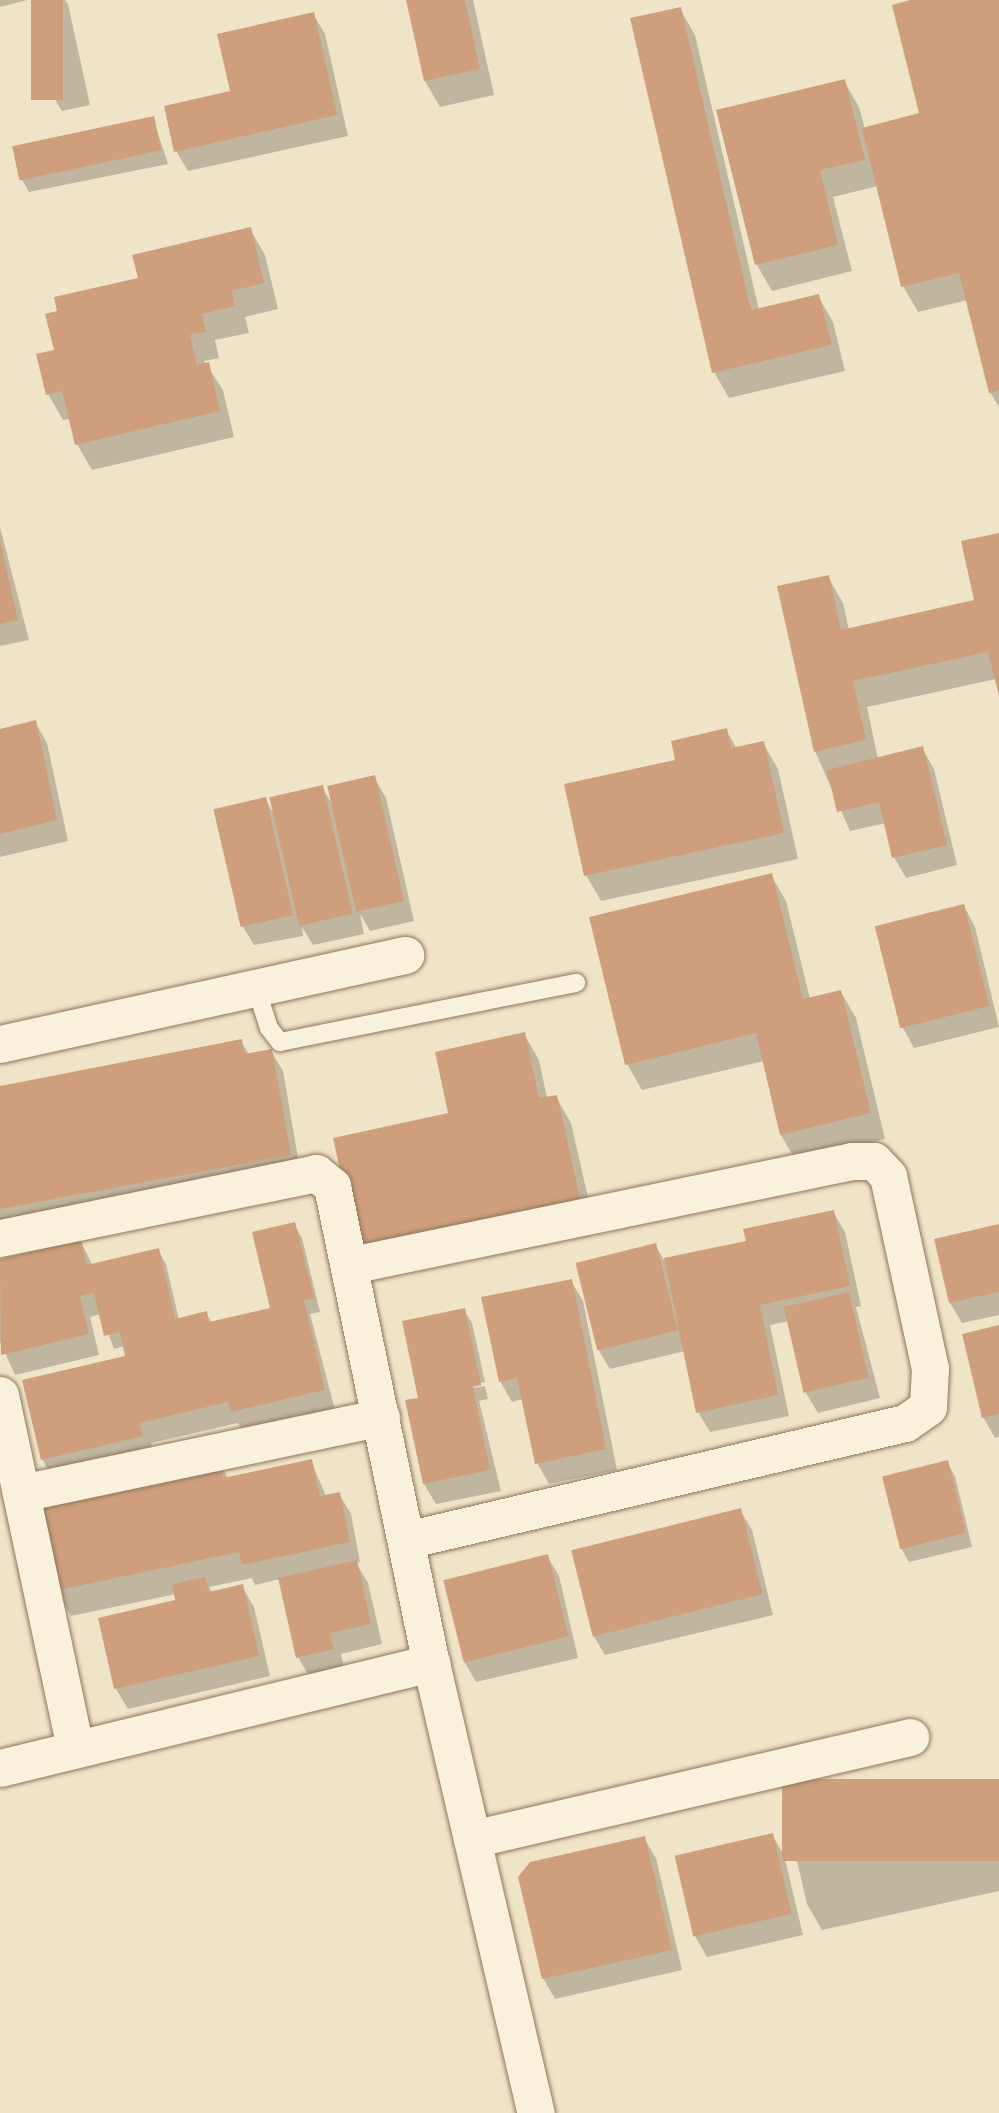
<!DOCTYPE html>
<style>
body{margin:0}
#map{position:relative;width:999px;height:2113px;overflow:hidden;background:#f0e4c8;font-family:"PT Serif",serif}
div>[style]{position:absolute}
.shadow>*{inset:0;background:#0003}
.building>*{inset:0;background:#cf9f7d;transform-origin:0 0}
.roads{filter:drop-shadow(0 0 2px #8d765c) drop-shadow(0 0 2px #8d765c)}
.service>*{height:18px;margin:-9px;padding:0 9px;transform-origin:9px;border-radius:9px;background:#faf1dc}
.minor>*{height:37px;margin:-18.5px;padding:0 18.5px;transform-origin:18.5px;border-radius:18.5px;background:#faf1dc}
span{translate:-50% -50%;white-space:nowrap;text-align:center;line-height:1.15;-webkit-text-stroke:6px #f7eed8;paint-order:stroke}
</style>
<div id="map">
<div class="shadow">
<div style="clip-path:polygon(0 0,27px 0,0 7px)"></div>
<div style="clip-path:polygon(33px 0,65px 0,68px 4px,90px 105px,62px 111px,54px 98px)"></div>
<div style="clip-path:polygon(408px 0,473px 0,494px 95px,440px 107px,425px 81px)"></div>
<div style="clip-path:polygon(918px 0,999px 0,999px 407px,990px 392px,968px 300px,918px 312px,903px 286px,878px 186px,833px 197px,852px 271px,772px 291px,757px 265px,844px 81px,859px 107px,865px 129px,921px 115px)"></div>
<div style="clip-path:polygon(680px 9px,695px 35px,759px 310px,818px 296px,833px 322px,845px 371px,729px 398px,714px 372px)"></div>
<div style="clip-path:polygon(313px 14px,325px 34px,348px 136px,188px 171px,176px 151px)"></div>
<div style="clip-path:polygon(153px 118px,168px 164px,29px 192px,21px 178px)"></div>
<div style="clip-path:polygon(250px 229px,265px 255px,278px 309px,245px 317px,249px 333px,215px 340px,219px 358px,204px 361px,223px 390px,234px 437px,92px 470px,77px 444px,70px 419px,63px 420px,48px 394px,56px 352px,140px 279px)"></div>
<div style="clip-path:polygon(0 527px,29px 640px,0 646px)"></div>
<div style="clip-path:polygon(999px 535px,999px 693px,996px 679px,867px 707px,878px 759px,922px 748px,934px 769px,957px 865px,906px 878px,894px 857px,886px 823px,850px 831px,815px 751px,828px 577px,843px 603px,849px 630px,976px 602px)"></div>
<div style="clip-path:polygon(35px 722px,47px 743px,68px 841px,0 857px,0 731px)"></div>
<div style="clip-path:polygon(726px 730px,737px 749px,763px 743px,778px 769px,798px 859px,601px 901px,586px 875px,677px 761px)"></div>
<div style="clip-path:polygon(374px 777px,386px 798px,414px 921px,370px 931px,360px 914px,364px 934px,313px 945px,302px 927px,303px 936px,254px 945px,242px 925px,265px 799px,274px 814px,322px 787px,332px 804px)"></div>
<div style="clip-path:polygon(771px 875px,786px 901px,810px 999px,841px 992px,856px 1018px,885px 1139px,796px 1161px,781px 1135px,764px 1061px,642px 1090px,627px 1064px)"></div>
<div style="clip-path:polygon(964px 906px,975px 927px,999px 1027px,914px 1048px,903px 1028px,877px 928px)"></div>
<div style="clip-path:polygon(524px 1034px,539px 1060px,547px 1098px,556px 1097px,571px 1123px,594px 1224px,374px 1273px,451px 1114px)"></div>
<div style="clip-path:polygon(241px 1041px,249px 1055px,271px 1051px,283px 1071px,301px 1175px,0 1232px,0 1090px)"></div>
<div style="clip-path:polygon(833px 1212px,845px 1232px,861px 1306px,856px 1307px,880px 1398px,818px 1413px,806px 1393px,789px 1321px,770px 1325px,789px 1416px,710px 1432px,698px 1412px,685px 1351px,610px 1369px,598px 1349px,655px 1245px,664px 1260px,748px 1243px)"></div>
<div style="clip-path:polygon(294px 1224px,302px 1238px,320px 1312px,310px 1314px,335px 1410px,244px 1432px,238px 1423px,151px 1443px,154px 1456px,54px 1480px,42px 1459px,127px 1357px,125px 1346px,114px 1349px,101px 1314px,90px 1317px,99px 1355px,15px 1375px,0 1342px,0 1261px,81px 1242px,93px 1266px,158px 1250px,166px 1264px,179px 1320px,206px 1313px,212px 1323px,272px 1309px)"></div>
<div style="clip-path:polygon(999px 1226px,999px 1315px,962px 1323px,950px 1303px)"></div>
<div style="clip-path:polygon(571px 1281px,583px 1301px,617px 1470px,549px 1484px,537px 1463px,523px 1399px,512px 1402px,500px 1381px)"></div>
<div style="clip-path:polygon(464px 1310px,472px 1323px,485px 1382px,428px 1394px,485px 1386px,488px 1399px,479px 1401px,501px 1491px,436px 1504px,424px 1484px,420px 1399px)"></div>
<div style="clip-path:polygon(999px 1327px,999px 1437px,995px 1438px,983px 1417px)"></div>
<div style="clip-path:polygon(311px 1461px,326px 1496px,339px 1494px,351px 1514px,360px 1562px,356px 1563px,368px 1583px,382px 1644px,341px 1654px,344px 1670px,310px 1678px,298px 1657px,280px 1579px,255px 1585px,252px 1578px,209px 1587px,212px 1593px,242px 1586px,254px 1607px,270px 1676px,128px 1709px,116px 1689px,100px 1619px,177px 1601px,176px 1594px,71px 1616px,56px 1590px,219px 1463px,228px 1478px)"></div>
<div style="clip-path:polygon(947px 1462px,955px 1476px,972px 1547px,909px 1562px,901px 1548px)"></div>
<div style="clip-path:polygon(740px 1510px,752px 1530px,773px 1615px,605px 1655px,593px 1635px)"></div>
<div style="clip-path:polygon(547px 1556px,559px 1576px,578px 1658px,476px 1682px,464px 1661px)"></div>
<div style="clip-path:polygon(999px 1781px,999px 1891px,822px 1930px,807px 1904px,789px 1827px)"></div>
<div style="clip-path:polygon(772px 1835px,784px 1855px,803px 1935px,707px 1957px,695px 1936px)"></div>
<div style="clip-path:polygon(644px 1838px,656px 1858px,682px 1970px,555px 1999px,543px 1978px)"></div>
</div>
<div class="building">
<div style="left:31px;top:0;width:32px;height:100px"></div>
<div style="clip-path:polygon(406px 0,465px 0,480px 69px,424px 81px)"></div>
<div style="clip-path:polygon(910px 0,999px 0,999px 390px,989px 393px,959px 273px,901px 287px,862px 128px,919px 113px,892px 5px)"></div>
<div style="clip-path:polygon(681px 7px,751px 310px,819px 294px,832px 345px,712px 373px,630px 18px)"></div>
<div style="clip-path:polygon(314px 12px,337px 115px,174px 152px,164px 106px,230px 91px,217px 34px)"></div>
<div style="clip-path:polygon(845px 79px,865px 160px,820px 170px,838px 245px,755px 265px,716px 110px)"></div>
<div style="left:154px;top:116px;width:35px;height:145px;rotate:78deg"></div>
<div style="clip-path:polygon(251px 227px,264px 283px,232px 291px,235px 306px,202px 314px,206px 332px,190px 335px,197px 365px,209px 362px,220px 411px,75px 445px,62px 391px,46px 395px,36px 354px,54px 350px,45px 314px,57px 311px,54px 297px,138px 278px,132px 255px)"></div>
<div style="clip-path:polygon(999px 533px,999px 696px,988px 652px,853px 681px,866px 740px,814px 752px,777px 586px,829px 575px,841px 630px,974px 600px,961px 541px)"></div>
<div style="clip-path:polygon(0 541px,18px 620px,0 624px)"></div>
<div style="clip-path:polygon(36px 720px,57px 820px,0 834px,0 729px)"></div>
<div style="clip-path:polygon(727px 728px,731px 748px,764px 741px,784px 833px,584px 876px,564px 784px,675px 760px,671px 741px)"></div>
<div style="clip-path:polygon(923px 746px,947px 845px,892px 858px,879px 802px,837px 812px,827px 770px)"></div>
<div style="left:375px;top:775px;width:129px;height:49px;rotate:77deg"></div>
<div style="left:323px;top:785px;width:132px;height:55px;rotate:77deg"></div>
<div style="left:266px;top:797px;width:121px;height:54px;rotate:77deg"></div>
<div style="clip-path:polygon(772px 873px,803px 999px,841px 990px,871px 1113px,780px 1135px,756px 1033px,625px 1065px,589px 917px)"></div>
<div style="left:964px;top:904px;width:105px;height:92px;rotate:76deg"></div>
<div style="clip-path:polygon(525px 1032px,539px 1098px,557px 1095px,580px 1198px,357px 1247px,333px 1138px,448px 1113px,435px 1052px)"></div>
<div style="clip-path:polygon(242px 1039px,244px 1054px,272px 1049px,291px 1155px,0 1209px,0 1086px)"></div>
<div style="clip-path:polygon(834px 1210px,850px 1286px,760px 1305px,778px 1395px,696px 1413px,664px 1258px,746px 1241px,743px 1229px)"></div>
<div style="clip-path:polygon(295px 1222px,314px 1298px,304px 1300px,325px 1390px,230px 1412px,228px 1402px,140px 1423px,143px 1436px,41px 1460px,22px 1380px,125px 1356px,120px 1332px,104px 1336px,94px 1293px,80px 1296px,89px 1334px,1px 1355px,0 1259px,81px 1240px,87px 1265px,159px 1248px,175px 1319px,207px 1311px,209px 1322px,270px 1308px,252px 1232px)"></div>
<div style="clip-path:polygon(999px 1224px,999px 1292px,949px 1303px,934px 1239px)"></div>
<div style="left:656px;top:1243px;width:90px;height:83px;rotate:76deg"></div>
<div style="clip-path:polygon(572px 1279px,606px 1449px,535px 1464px,517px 1378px,499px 1382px,481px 1297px)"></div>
<div style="left:849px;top:1292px;width:88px;height:67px;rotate:77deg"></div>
<div style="clip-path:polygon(465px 1308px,481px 1385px,473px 1387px,490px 1470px,423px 1484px,405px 1400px,418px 1398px,402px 1321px)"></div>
<div style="clip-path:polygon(999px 1325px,999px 1414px,982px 1418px,962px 1334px)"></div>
<div style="clip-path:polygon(312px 1459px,320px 1496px,340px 1492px,350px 1542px,242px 1565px,239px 1552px,54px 1591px,34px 1501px,220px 1461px,223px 1478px)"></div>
<div style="left:948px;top:1460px;width:75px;height:68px;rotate:76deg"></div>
<div style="left:741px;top:1508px;width:89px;height:175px;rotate:76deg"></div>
<div style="left:548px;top:1554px;width:85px;height:108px;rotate:76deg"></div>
<div style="clip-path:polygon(357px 1560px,371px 1624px,330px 1633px,334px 1649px,296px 1658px,278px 1578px)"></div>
<div style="clip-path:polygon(205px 1577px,209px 1592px,243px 1584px,259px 1656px,114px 1689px,98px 1618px,175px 1600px,172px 1584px)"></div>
<div style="left:999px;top:1779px;width:82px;height:217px;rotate:90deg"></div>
<div style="left:773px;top:1833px;width:83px;height:101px;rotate:77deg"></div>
<div style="clip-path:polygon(645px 1836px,672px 1950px,542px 1979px,518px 1877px,530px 1862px)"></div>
</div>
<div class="roads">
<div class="service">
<div style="left:256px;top:988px;width:42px;rotate:72deg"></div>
<div style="left:269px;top:1028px;width:18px;rotate:52deg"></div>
<div style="left:280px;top:1042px;width:302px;rotate:-11.3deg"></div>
</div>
<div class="minor">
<div style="left:0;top:1044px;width:415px;rotate:-12.4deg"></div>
<div style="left:0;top:1238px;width:323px;rotate:-11.6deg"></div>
<div style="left:316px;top:1173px;width:21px;rotate:39deg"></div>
<div style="left:332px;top:1186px;width:487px;rotate:78.3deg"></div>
<div style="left:431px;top:1663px;width:462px;rotate:76.9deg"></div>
<div style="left:351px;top:1265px;width:512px;rotate:-11.73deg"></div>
<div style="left:852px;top:1161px;width:22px"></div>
<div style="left:874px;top:1161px;width:21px;rotate:47deg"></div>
<div style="left:888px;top:1176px;width:197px;rotate:77.7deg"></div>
<div style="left:930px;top:1368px;width:39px;rotate:93deg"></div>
<div style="left:928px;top:1407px;width:28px;rotate:145deg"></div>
<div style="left:905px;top:1423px;width:513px;rotate:166.8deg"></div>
<div style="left:0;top:1395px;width:362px;rotate:78deg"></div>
<div style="left:21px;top:1493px;width:368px;rotate:-11.9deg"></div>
<div style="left:0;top:1768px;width:444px;rotate:-13.7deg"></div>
<div style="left:472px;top:1839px;width:450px;rotate:-13.1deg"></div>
</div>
</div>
</div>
